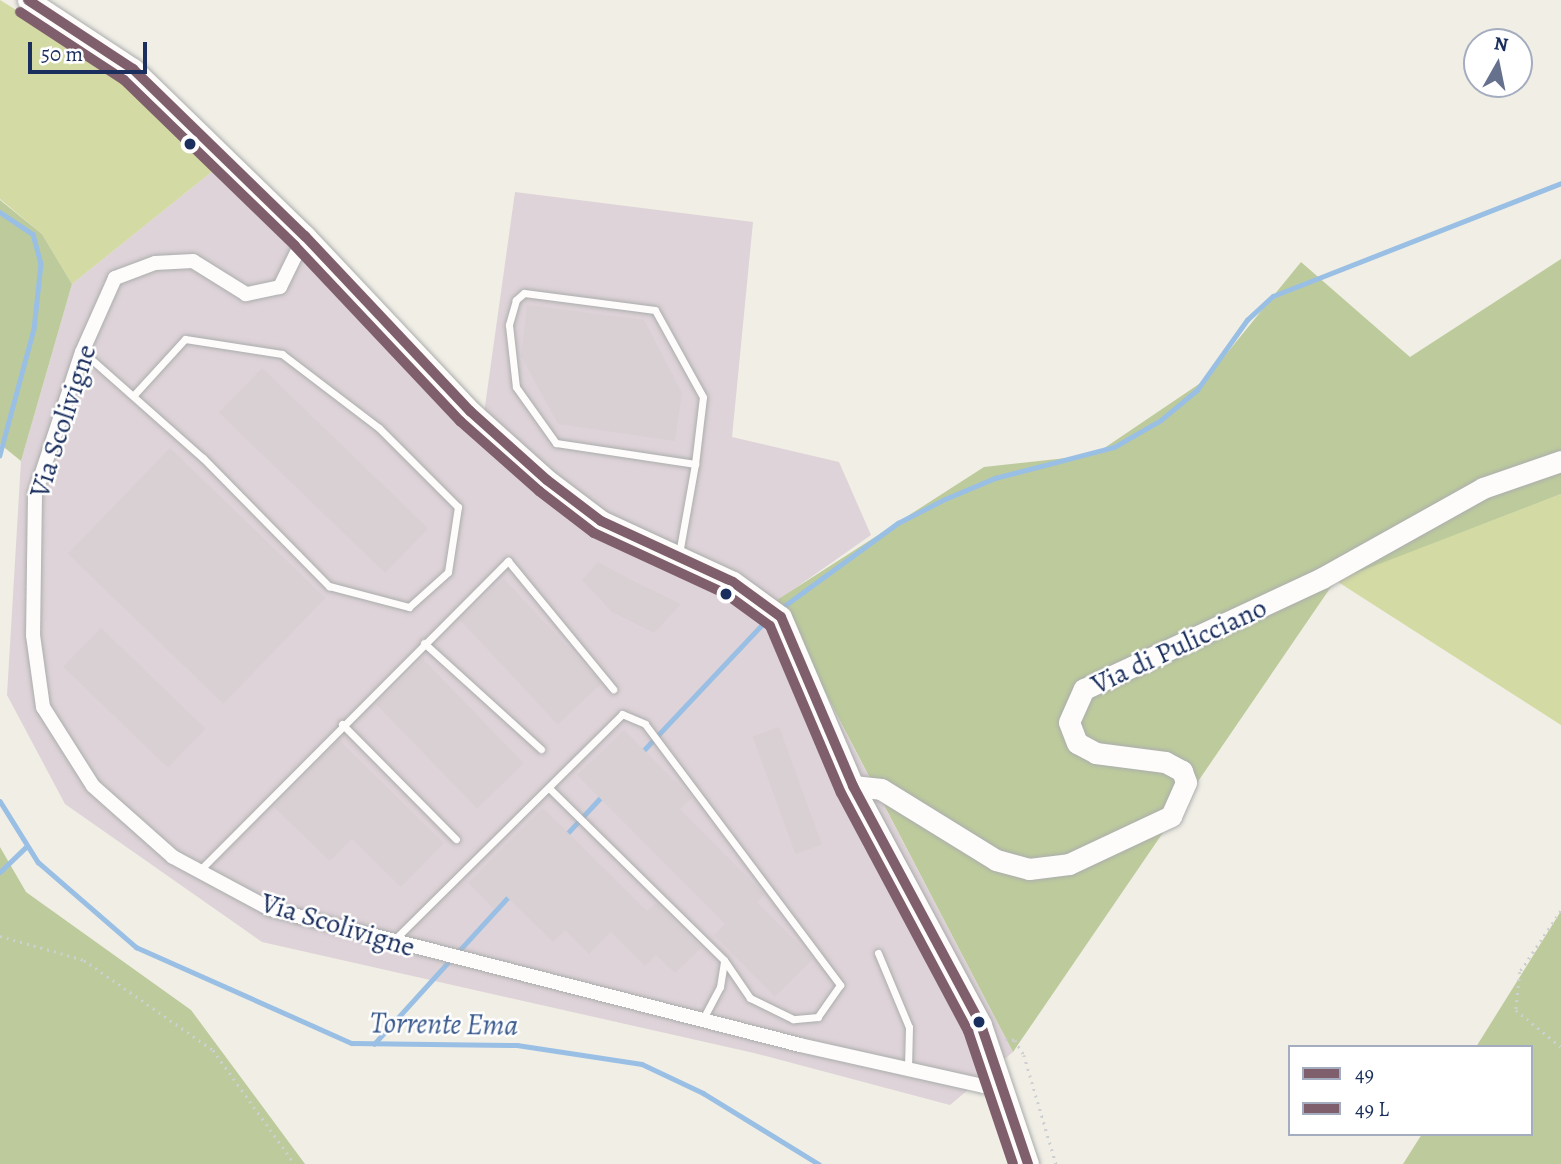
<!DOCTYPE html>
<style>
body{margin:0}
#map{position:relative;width:1561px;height:1164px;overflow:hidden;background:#f0eee5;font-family:Alegreya,serif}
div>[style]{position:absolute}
.industrial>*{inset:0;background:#ded3d8}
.green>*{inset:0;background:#d3daa3}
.forest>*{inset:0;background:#bdcb9c}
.stream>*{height:4.5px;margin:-2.25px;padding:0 2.25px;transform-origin:2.25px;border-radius:2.25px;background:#9abfe4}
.building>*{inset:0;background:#d9d0d3;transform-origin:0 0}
.path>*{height:2.5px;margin-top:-1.25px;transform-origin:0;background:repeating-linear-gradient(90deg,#cdcfd0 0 2px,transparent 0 7px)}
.roads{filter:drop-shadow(0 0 2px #abadad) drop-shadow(0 0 2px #abadad)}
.lane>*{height:7px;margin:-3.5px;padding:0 3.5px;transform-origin:3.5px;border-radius:3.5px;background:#fdfcfb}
.street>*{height:14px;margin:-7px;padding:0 7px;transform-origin:7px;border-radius:7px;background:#fdfcfb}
.secondary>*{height:21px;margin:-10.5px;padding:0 10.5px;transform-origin:10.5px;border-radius:10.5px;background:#fdfcfb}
.bus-1>*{height:10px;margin:-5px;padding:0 5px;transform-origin:5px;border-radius:5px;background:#805f6d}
.bus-2>*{height:10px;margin:-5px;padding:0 5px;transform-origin:5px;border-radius:5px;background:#805f6d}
.dots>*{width:19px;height:19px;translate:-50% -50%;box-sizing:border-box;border:4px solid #fff;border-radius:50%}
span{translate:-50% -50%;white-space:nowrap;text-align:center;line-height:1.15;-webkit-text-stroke:5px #fff;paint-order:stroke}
.street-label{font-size:28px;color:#1b2f5e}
.water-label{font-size:30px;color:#3a5a8d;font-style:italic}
.legend{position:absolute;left:1288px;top:1045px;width:245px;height:91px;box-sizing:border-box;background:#fff;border:2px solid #a4acbf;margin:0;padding:9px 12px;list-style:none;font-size:21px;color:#1b2f5e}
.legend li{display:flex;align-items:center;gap:14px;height:35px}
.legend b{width:35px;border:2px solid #a4acbf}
.north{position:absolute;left:1463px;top:28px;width:70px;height:70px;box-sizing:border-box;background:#fff;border:2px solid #a4acbf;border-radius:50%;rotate:9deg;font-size:19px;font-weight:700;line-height:28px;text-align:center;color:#1b2f5e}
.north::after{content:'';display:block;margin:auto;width:24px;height:32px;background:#66728d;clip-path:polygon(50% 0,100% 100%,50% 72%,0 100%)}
.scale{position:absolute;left:28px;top:42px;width:119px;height:32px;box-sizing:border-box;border:4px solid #1b2f5e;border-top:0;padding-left:9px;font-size:21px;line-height:24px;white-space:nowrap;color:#1b2f5e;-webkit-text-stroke:5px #fff;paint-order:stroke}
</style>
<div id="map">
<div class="industrial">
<div style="clip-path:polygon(214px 170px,480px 442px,515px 192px,753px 222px,732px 437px,839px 462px,871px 535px,777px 601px,1013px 1052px,950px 1105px,754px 1053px,262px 942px,65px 804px,7px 695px,21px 461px,72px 284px)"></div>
</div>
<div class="green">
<div style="clip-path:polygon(0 0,126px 78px,214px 170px,72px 284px,42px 234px,0 199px)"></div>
<div style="clip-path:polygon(1561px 494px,1561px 725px,1335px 580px)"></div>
</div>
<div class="forest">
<div style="clip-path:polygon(0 200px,42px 234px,72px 284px,21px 461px,0 444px)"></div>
<div style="clip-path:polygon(1561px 259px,1561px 494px,1335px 581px,1013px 1052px,777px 600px,984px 467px,1094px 455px,1205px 380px,1301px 262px,1410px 357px)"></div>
<div style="clip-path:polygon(0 847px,26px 892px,191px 1010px,305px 1164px,0 1164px)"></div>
<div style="clip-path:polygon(1561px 911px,1561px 1164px,1403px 1164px,1422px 1134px,1531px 1134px,1531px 1047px,1476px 1047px)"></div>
</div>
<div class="stream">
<div style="left:0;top:212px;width:40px;rotate:34deg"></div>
<div style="left:33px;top:234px;width:31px;rotate:75deg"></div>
<div style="left:41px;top:264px;width:65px;rotate:96.1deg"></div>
<div style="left:34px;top:329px;width:131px;rotate:105.1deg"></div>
<div style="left:780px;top:609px;width:146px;rotate:-36.1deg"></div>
<div style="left:898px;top:523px;width:53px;rotate:-27.1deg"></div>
<div style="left:945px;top:499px;width:54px;rotate:-22.8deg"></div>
<div style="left:995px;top:478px;width:123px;rotate:-14.6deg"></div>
<div style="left:1114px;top:447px;width:54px;rotate:-29.9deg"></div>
<div style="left:1161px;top:420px;width:47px;rotate:-39.8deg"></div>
<div style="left:1197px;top:390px;width:86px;rotate:-54.5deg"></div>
<div style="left:1247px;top:320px;width:35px;rotate:-43deg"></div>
<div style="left:1273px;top:296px;width:309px;rotate:-21.4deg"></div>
<div style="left:642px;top:752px;width:187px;rotate:-46.7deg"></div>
<div style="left:0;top:801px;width:72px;rotate:58.1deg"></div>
<div style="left:38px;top:862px;width:130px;rotate:40.9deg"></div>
<div style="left:136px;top:947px;width:236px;rotate:24deg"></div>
<div style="left:352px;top:1043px;width:165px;rotate:0.7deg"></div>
<div style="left:517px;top:1045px;width:126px;rotate:8.6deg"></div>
<div style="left:642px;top:1064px;width:68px;rotate:25.4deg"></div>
<div style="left:703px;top:1093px;width:136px;rotate:31.5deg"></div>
<div style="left:564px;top:837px;width:57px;rotate:-47.1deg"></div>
<div style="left:0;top:872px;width:37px;rotate:-44deg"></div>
<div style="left:457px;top:953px;width:79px;rotate:-47.6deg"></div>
<div style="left:374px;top:1044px;width:115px;rotate:-47.8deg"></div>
</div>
<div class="building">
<div style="clip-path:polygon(527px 305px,644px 320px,682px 393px,675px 441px,558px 424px,521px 356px)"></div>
<div style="left:262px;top:368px;width:231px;height:62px;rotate:44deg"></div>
<div style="left:170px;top:448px;width:216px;height:147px;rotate:44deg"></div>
<div style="clip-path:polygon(598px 562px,631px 580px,681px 604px,654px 633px,612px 612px,582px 580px)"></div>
<div style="left:504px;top:579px;width:143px;height:60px;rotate:47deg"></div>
<div style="left:101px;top:628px;width:145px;height:54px;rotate:44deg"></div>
<div style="left:423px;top:659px;width:145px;height:65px;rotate:46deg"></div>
<div style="left:779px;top:727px;width:125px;height:28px;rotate:70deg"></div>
<div style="clip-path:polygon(624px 730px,692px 798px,680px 809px,765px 895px,757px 902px,813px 959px,775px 997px,714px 935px,725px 924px,577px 775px)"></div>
<div style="clip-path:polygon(339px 740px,444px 843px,401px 887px,352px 839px,330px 861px,274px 807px)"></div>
<div style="clip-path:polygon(543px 808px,647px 911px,656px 903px,701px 948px,675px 973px,656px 955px,645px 966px,611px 932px,589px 954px,565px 930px,553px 942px,506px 896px,494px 909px,468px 883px)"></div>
</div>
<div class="path">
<div style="left:1561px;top:911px;width:73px;rotate:123.9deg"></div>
<div style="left:1520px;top:972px;width:38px;rotate:96deg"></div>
<div style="left:1516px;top:1010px;width:58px;rotate:39.4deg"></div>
<div style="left:0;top:936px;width:87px;rotate:15.9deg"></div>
<div style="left:84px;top:960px;width:157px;rotate:34.9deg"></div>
<div style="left:213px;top:1050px;width:140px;rotate:54.3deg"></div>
<div style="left:1005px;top:1039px;width:10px;rotate:6deg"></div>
<div style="left:1015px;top:1040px;width:17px;rotate:59deg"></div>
<div style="left:1024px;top:1055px;width:114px;rotate:73.6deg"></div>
</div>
<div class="roads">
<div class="lane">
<div style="left:83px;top:352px;width:160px;rotate:41.5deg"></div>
<div style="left:203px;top:458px;width:180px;rotate:45.5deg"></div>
<div style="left:329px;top:586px;width:83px;rotate:14.7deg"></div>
<div style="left:409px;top:607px;width:52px;rotate:-41.9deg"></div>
<div style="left:448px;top:572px;width:66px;rotate:-81.3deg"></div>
<div style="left:458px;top:507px;width:112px;rotate:-135deg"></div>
<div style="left:379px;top:428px;width:122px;rotate:-142.7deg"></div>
<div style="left:282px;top:354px;width:98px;rotate:-171.2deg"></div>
<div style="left:185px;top:339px;width:77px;rotate:132.4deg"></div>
<div style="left:679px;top:554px;width:91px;rotate:-79.9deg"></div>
<div style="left:695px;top:464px;width:67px;rotate:-83.2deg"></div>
<div style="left:703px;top:397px;width:99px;rotate:-118.9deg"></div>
<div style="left:655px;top:310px;width:132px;rotate:-172.6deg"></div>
<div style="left:524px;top:293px;width:11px;rotate:139deg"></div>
<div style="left:516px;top:300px;width:26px;rotate:106deg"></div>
<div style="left:509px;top:325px;width:62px;rotate:83.6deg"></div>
<div style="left:516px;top:387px;width:69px;rotate:54.5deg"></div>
<div style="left:556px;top:443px;width:141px;rotate:8.6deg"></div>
<div style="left:424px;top:643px;width:158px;rotate:42.2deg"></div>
<div style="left:342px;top:724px;width:162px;rotate:45.3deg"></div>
<div style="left:199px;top:871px;width:438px;rotate:-45.1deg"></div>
<div style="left:508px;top:561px;width:166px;rotate:50.6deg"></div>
<div style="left:394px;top:940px;width:321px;rotate:-44.7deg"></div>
<div style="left:622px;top:714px;width:25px;rotate:23deg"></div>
<div style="left:645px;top:724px;width:326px;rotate:53.2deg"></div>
<div style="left:840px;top:985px;width:39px;rotate:125deg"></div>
<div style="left:818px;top:1017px;width:25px;rotate:175deg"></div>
<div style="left:793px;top:1019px;width:48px;rotate:-154deg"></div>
<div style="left:750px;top:998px;width:46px;rotate:-124.4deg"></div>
<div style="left:724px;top:960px;width:245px;rotate:-135.5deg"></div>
<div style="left:878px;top:953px;width:80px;rotate:67.3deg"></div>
<div style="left:909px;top:1027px;width:42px;rotate:91.4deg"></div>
<div style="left:704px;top:1017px;width:34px;rotate:-62deg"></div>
<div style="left:720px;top:987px;width:26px;rotate:-81deg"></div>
</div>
<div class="street">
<div style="left:305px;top:236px;width:57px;rotate:116.1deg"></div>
<div style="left:280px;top:287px;width:35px;rotate:168deg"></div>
<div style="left:246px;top:294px;width:62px;rotate:-148.1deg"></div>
<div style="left:193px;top:261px;width:38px;rotate:177deg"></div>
<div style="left:155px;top:263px;width:43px;rotate:159.4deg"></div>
<div style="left:115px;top:278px;width:81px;rotate:114deg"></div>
<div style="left:82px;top:352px;width:150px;rotate:108.3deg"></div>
<div style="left:35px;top:494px;width:141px;rotate:90.8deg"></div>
<div style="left:33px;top:635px;width:73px;rotate:82.1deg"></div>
<div style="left:43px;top:707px;width:93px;rotate:57.7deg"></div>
<div style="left:93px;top:786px;width:107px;rotate:41.6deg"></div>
<div style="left:173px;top:857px;width:110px;rotate:28.2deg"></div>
<div style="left:270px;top:909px;width:547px;rotate:14.39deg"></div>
<div style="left:800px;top:1045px;width:189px;rotate:12.6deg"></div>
<div style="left:984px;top:1086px;width:17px;rotate:-24deg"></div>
</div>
<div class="secondary">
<div style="left:28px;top:0;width:126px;rotate:33.3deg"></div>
<div style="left:133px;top:69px;width:240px;rotate:44.2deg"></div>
<div style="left:305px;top:236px;width:241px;rotate:46.7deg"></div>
<div style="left:470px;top:411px;width:103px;rotate:41.9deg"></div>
<div style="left:547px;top:480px;width:68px;rotate:37.2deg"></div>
<div style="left:601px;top:521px;width:145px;rotate:24.8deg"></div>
<div style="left:733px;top:582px;width:59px;rotate:36.1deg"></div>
<div style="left:781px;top:617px;width:184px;rotate:66.9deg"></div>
<div style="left:853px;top:786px;width:271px;rotate:61.8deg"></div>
<div style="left:981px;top:1025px;width:147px;rotate:71.3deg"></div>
<div style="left:853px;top:786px;width:28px;rotate:6deg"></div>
<div style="left:881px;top:789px;width:135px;rotate:31.7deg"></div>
<div style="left:996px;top:860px;width:34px;rotate:15deg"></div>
<div style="left:1029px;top:869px;width:40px;rotate:-7.1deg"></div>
<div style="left:1069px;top:864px;width:113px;rotate:-25.2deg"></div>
<div style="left:1171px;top:816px;width:37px;rotate:-66deg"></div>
<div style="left:1186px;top:782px;width:12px;rotate:-110deg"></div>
<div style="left:1182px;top:771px;width:19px;rotate:-152deg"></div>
<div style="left:1165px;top:762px;width:70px;rotate:-172.6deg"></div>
<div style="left:1096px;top:753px;width:21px;rotate:-152deg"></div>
<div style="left:1077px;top:743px;width:22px;rotate:-111deg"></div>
<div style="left:1069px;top:722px;width:36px;rotate:-66deg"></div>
<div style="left:1084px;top:689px;width:263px;rotate:-25deg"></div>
<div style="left:1322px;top:578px;width:184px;rotate:-29.2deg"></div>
<div style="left:1483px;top:488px;width:83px;rotate:-19.1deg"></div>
</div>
</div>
<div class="bus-1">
<div style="left:28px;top:0;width:126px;rotate:33.3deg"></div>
<div style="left:133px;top:69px;width:240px;rotate:44.2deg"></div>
<div style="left:305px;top:236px;width:241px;rotate:46.7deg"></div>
<div style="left:470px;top:411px;width:103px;rotate:41.9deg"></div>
<div style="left:547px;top:480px;width:68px;rotate:37.2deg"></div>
<div style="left:601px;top:521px;width:145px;rotate:24.8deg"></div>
<div style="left:733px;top:582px;width:59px;rotate:36.1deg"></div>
<div style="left:781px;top:617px;width:184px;rotate:66.9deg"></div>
<div style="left:853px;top:786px;width:271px;rotate:61.8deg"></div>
<div style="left:981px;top:1025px;width:147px;rotate:71.3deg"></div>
</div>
<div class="bus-2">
<div style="left:20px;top:12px;width:124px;rotate:33.2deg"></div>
<div style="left:124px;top:80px;width:238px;rotate:44.1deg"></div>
<div style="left:295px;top:246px;width:241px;rotate:46.7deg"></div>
<div style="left:460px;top:421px;width:106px;rotate:41.5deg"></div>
<div style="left:539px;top:491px;width:69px;rotate:37.4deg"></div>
<div style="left:594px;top:533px;width:145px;rotate:24.8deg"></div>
<div style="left:726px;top:594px;width:54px;rotate:36deg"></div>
<div style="left:770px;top:626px;width:181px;rotate:67deg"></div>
<div style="left:841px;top:793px;width:270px;rotate:61.9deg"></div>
<div style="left:968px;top:1031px;width:140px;rotate:71.3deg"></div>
</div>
<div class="dots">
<div style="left:190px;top:144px;background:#1b2f5e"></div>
<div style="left:726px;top:594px;background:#1b2f5e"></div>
<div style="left:979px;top:1022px;background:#1b2f5e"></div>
</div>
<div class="street-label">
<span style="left:63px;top:421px;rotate:-72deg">Via Scolivigne</span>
<span style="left:1179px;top:646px;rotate:-25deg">Via di Pulicciano</span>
<span style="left:338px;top:925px;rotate:17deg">Via Scolivigne</span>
</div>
<div class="water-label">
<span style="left:444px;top:1024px;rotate:1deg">Torrente Ema</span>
</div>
<ul class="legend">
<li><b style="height:9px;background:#805f6d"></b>49</li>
<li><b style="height:9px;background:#805f6d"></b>49 L</li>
</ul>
<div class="north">N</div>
<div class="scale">50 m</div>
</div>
